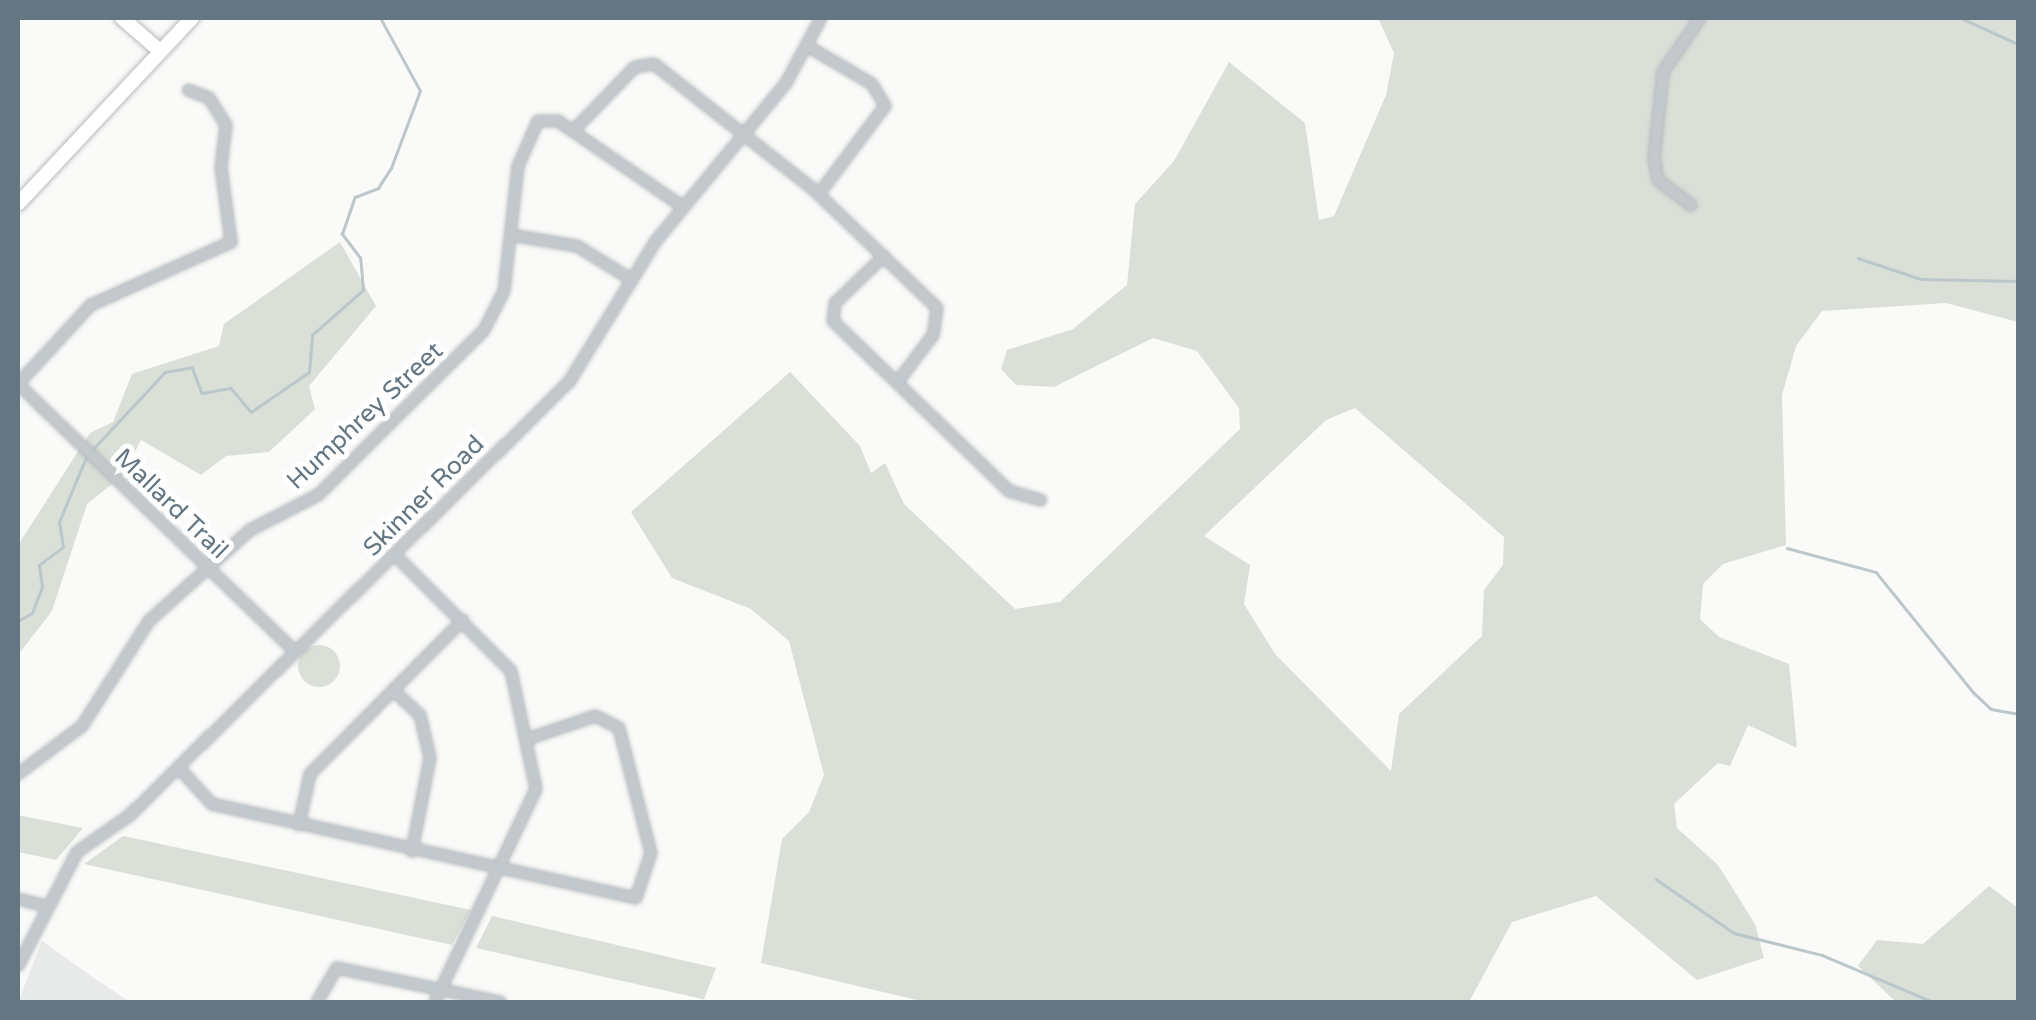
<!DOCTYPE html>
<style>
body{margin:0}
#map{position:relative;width:2036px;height:1020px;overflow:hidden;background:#fafaf8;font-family:"Varela Round",sans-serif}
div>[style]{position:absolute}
.built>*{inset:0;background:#e8e9e9}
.green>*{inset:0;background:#dadfd7}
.round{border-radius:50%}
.stream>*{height:2.5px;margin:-1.25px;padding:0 1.25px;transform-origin:1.25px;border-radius:1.25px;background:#bbc7cb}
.roads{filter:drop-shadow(0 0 2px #b5babe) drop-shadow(0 0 2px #b5babe)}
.minor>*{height:10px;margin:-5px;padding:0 5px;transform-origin:5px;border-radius:5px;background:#c3c8cc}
.major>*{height:14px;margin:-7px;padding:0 7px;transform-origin:7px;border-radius:7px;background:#fff}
span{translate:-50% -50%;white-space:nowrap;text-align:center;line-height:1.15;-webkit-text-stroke:10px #fff;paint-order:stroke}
.street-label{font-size:25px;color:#657683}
.frame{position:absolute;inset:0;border:20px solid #657683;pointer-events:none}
</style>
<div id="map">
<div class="built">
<div style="clip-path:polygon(42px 941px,94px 978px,130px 1002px,18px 1002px)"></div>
</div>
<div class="green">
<div style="clip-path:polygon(evenodd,1378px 18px,2018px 18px,2018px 322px,1946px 303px,1822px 311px,1796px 346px,1782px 395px,1786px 545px,1723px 564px,1703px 584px,1700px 619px,1719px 637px,1789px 664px,1797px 748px,1748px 725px,1730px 766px,1718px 763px,1674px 804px,1677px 828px,1718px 865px,1755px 924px,1764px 958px,1697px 980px,1596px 896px,1512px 922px,1469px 1002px,925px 1002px,761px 963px,782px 839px,809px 812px,824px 775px,789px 641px,751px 609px,672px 578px,631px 512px,790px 372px,860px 446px,871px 473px,885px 463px,904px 504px,1015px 609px,1060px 602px,1240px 429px,1239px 408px,1197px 351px,1153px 338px,1054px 387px,1016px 385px,1001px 369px,1007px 350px,1073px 329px,1127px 285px,1135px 204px,1174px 161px,1229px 62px,1305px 123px,1319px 220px,1334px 216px,1386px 95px,1394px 53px,1378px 18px,1355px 408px,1504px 537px,1503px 565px,1484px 590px,1482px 636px,1399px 714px,1391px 771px,1275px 654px,1244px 604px,1250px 565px,1204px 536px,1326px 420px,1355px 408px)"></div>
<div style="clip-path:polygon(340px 242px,376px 306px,309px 386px,315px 409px,269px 452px,226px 456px,201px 475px,141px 440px,122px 476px,87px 504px,52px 611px,18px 655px,18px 545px,90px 433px,113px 422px,132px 374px,219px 346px,224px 324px)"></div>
<div class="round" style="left:298px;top:645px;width:42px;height:42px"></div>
<div style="clip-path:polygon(18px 815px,83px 828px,56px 860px,18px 852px)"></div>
<div style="clip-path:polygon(123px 836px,471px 910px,452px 945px,84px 864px)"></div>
<div style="clip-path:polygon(1989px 886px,2018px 908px,2018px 1002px,1896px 1002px,1858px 966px,1877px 940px,1923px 944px)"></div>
<div style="clip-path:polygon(492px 916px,716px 968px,704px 999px,716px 1002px,476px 948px)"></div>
</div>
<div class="stream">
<div style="left:1961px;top:18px;width:63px;rotate:24.5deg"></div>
<div style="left:1858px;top:258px;width:66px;rotate:18.4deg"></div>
<div style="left:1921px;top:279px;width:97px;rotate:1.2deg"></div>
<div style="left:93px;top:449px;width:105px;rotate:-46.9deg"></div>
<div style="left:165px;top:372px;width:27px;rotate:-10deg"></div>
<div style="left:192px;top:367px;width:28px;rotate:69deg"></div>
<div style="left:202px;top:393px;width:29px;rotate:-10deg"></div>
<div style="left:231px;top:388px;width:31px;rotate:50deg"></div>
<div style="left:251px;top:412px;width:70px;rotate:-34.6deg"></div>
<div style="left:309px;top:372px;width:37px;rotate:-85deg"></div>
<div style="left:312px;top:335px;width:68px;rotate:-41.4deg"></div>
<div style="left:363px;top:290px;width:32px;rotate:-95deg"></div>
<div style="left:360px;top:258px;width:30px;rotate:-127deg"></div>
<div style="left:342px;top:234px;width:39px;rotate:-71deg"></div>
<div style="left:355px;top:197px;width:25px;rotate:-21deg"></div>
<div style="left:378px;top:188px;width:24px;rotate:-57deg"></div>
<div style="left:391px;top:168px;width:82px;rotate:-69.4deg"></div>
<div style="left:420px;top:91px;width:83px;rotate:-118.7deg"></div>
<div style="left:1787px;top:548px;width:92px;rotate:15.1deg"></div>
<div style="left:1876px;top:572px;width:156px;rotate:51deg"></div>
<div style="left:1974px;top:693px;width:23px;rotate:43deg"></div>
<div style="left:1991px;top:709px;width:27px;rotate:10deg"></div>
<div style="left:18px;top:621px;width:16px;rotate:-30deg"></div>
<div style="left:32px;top:613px;width:28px;rotate:-69deg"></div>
<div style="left:42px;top:587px;width:22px;rotate:-98deg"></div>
<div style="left:39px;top:565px;width:30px;rotate:-37deg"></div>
<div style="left:63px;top:547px;width:25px;rotate:-99deg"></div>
<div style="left:59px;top:522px;width:73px;rotate:-67.3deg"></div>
<div style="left:1656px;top:879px;width:95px;rotate:34.7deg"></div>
<div style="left:1734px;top:933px;width:91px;rotate:14deg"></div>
<div style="left:1822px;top:955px;width:121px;rotate:22.9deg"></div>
</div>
<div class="roads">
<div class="minor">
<div style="left:809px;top:47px;width:73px;rotate:30.4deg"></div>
<div style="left:872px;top:84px;width:26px;rotate:59deg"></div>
<div style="left:885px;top:106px;width:110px;rotate:126.9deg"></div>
<div style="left:573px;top:131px;width:89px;rotate:-45.9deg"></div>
<div style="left:635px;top:67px;width:19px;rotate:-9deg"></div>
<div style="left:654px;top:64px;width:204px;rotate:38.2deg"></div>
<div style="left:814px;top:190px;width:170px;rotate:43.8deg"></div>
<div style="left:937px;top:308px;width:27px;rotate:98deg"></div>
<div style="left:933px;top:335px;width:56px;rotate:127.1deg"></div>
<div style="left:1691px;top:205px;width:41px;rotate:-142.9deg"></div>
<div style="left:1658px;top:180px;width:22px;rotate:-100deg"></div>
<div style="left:1654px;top:158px;width:86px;rotate:-84deg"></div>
<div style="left:1663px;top:72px;width:65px;rotate:-55.6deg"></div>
<div style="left:511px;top:235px;width:67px;rotate:9.5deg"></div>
<div style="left:577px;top:246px;width:65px;rotate:31.7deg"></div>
<div style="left:884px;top:256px;width:68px;rotate:136.2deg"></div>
<div style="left:835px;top:303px;width:18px;rotate:96deg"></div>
<div style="left:833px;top:321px;width:245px;rotate:44deg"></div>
<div style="left:1009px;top:491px;width:33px;rotate:16deg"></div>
<div style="left:18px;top:384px;width:108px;rotate:-47.3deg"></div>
<div style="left:91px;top:305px;width:154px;rotate:-24.2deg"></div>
<div style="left:231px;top:242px;width:76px;rotate:-97.6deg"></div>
<div style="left:221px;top:167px;width:42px;rotate:-83.2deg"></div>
<div style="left:226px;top:125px;width:32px;rotate:-122deg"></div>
<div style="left:209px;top:98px;width:22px;rotate:-159deg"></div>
<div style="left:18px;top:384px;width:386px;rotate:44deg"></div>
<div style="left:394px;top:554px;width:165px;rotate:45deg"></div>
<div style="left:511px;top:671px;width:121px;rotate:78deg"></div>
<div style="left:536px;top:789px;width:236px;rotate:115.4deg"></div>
<div style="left:393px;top:690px;width:37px;rotate:43deg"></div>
<div style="left:420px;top:715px;width:44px;rotate:76.9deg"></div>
<div style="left:430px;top:758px;width:95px;rotate:101deg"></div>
<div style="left:179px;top:768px;width:49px;rotate:47.5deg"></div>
<div style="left:212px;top:804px;width:434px;rotate:12.5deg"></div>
<div style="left:636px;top:898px;width:47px;rotate:-71.6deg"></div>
<div style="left:651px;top:853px;width:129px;rotate:-104.4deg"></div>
<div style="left:619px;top:728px;width:27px;rotate:-153deg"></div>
<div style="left:595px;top:716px;width:71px;rotate:161.1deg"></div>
<div style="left:18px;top:774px;width:80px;rotate:-36.9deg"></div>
<div style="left:82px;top:726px;width:125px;rotate:-57.5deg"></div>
<div style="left:149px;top:621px;width:136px;rotate:-42deg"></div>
<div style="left:250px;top:530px;width:76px;rotate:-27.2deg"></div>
<div style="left:318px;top:495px;width:234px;rotate:-44.8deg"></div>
<div style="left:484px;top:330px;width:44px;rotate:-62.9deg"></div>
<div style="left:504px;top:291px;width:126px;rotate:-83.6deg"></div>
<div style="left:518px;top:166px;width:49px;rotate:-66deg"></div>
<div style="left:538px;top:121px;width:20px"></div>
<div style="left:558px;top:121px;width:148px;rotate:34.5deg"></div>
<div style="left:299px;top:825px;width:52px;rotate:-77.8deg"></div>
<div style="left:310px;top:774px;width:217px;rotate:-45.2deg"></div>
<div style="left:18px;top:899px;width:25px;rotate:14deg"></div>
<div style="left:18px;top:966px;width:128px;rotate:-62.6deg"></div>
<div style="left:77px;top:852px;width:65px;rotate:-34.9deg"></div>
<div style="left:130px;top:815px;width:617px;rotate:-44.61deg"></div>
<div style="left:569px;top:382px;width:164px;rotate:-58.4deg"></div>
<div style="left:655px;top:242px;width:206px;rotate:-50.5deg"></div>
<div style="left:786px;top:83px;width:74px;rotate:-61.7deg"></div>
<div style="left:317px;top:1002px;width:39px;rotate:-60deg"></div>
<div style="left:337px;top:968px;width:167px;rotate:11.8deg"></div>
</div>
<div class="major">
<div style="left:122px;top:18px;width:50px;rotate:41deg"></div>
<div style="left:18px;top:204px;width:255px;rotate:-46.9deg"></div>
</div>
</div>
<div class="street-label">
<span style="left:365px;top:416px;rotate:-43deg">Humphrey Street</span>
<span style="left:424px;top:496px;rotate:-45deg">Skinner Road</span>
<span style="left:171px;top:504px;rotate:44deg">Mallard Trail</span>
</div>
<div class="frame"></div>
</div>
